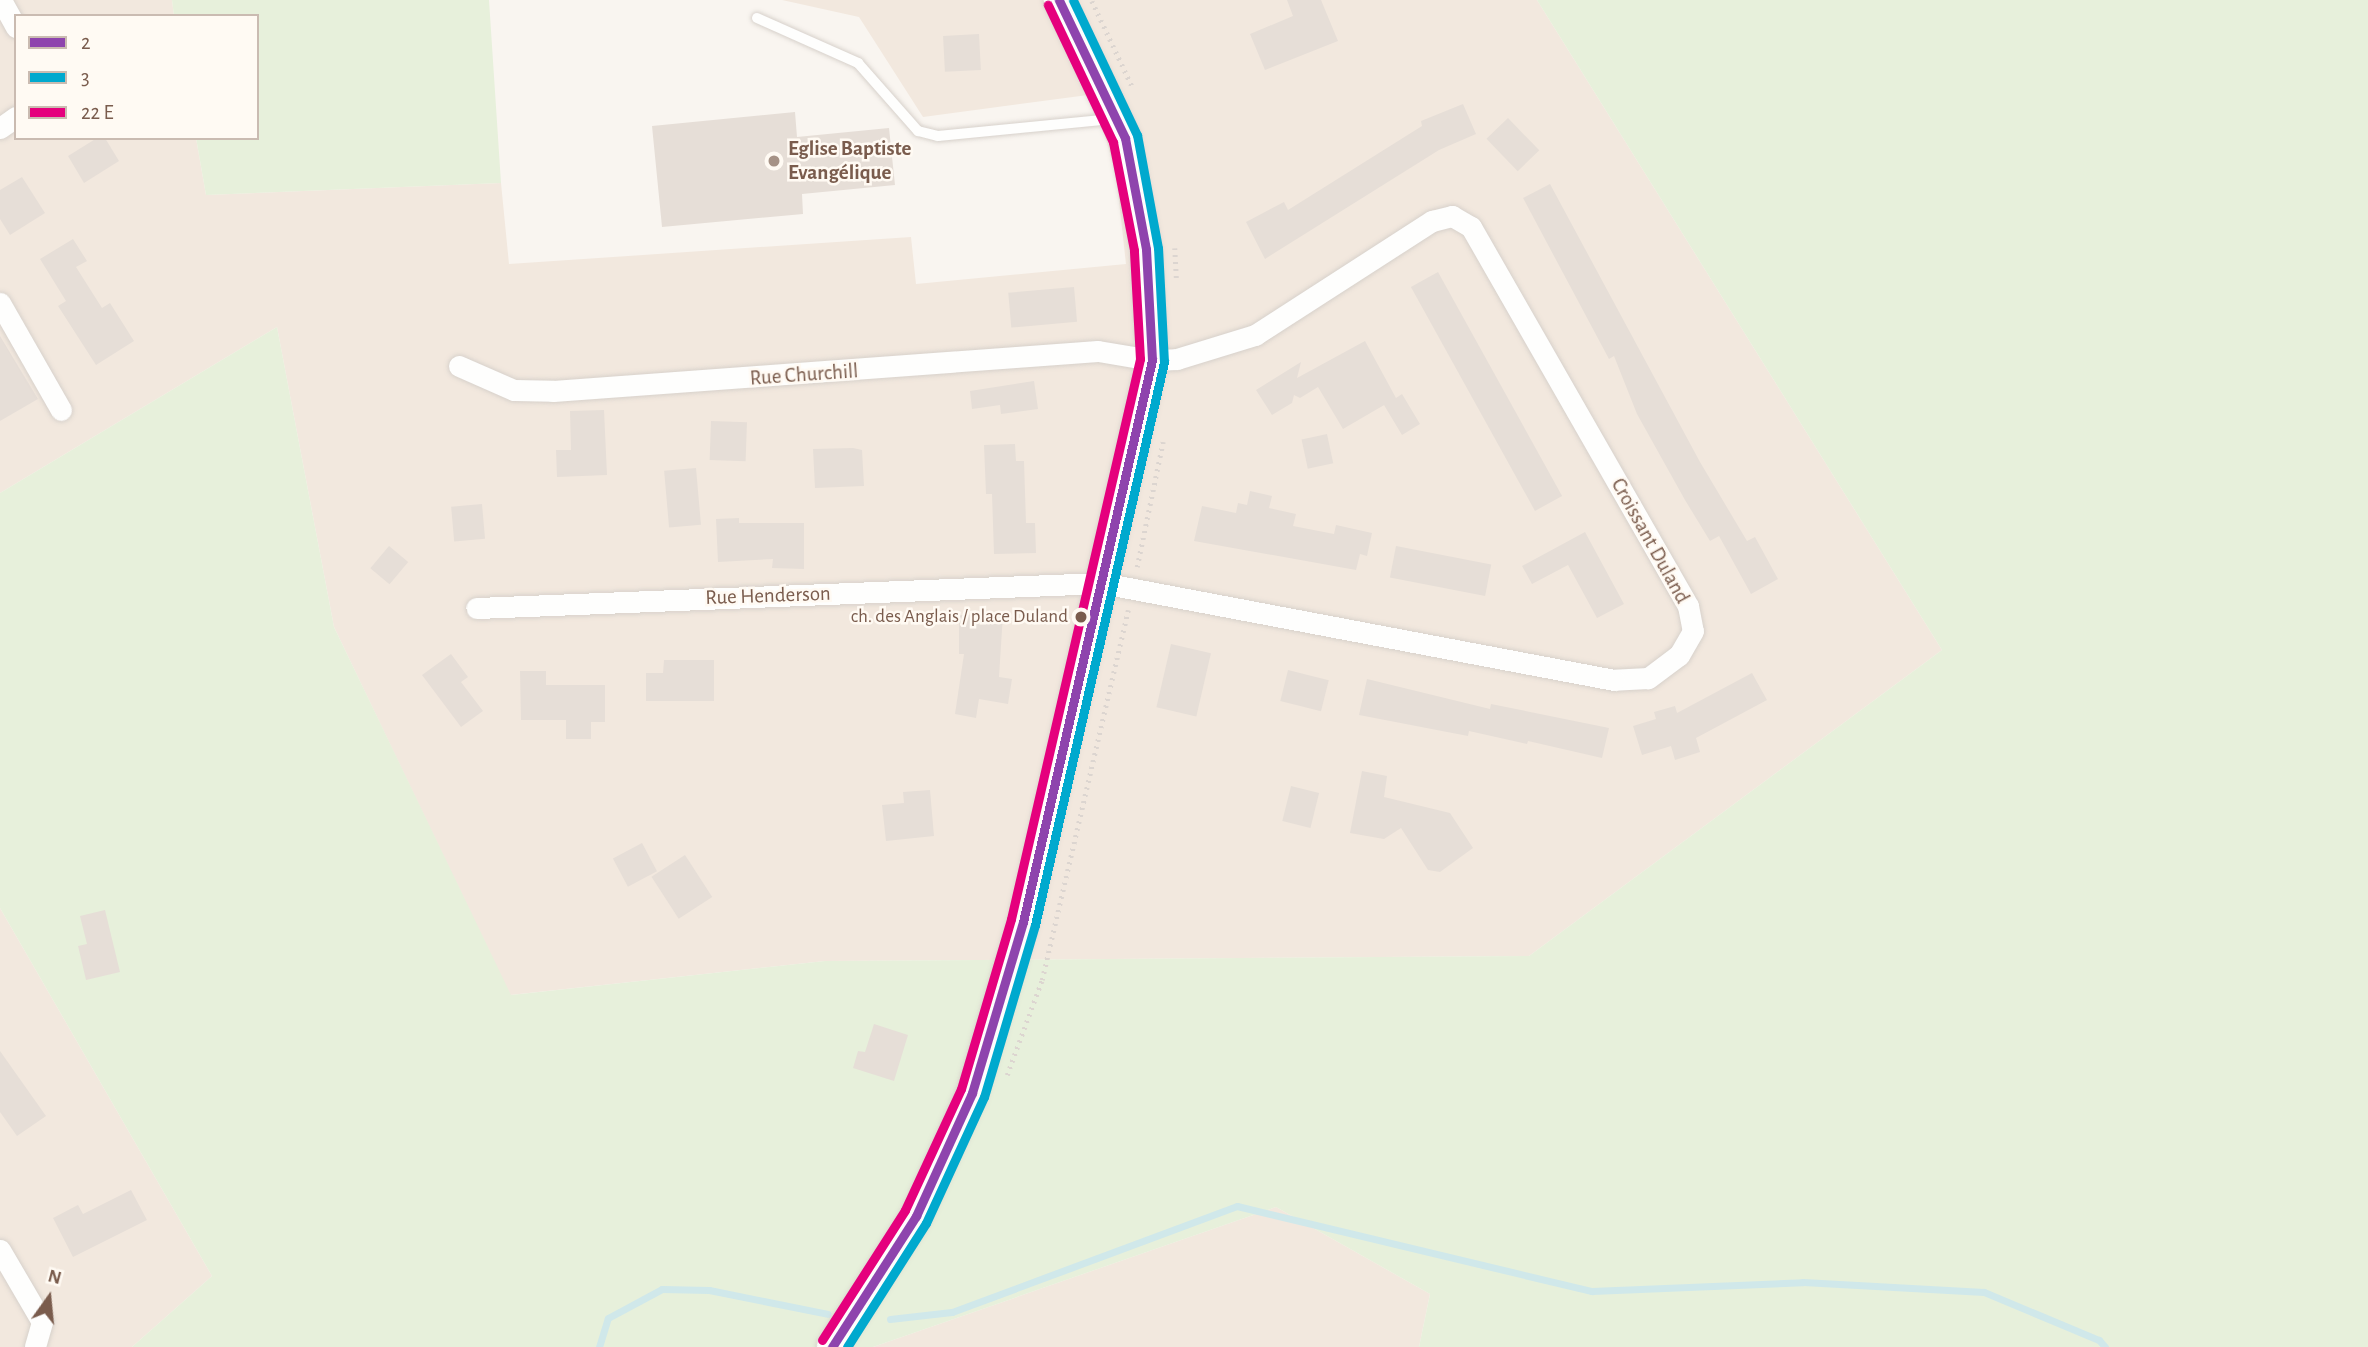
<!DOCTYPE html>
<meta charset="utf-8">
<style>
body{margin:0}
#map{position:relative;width:2368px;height:1347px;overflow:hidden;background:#f9f5f0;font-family:"Alegreya Sans",sans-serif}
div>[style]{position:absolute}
.residential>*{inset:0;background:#f2e8de}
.green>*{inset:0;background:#e7f0db}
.stream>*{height:7px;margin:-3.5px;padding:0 3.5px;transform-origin:3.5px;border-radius:3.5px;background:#d0e8ea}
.building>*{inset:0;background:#e6ded7;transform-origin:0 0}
.path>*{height:4.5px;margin-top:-2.25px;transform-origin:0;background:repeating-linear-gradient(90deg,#dcd5d0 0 2px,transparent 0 7px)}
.roads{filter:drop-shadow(0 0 2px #d7d1cb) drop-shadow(0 0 2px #d7d1cb)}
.lane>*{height:10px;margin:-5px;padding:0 5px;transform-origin:5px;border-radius:5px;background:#fefefd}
.street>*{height:21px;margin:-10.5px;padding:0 10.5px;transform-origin:10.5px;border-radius:10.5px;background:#fefefd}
.secondary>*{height:30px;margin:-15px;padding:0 15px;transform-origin:15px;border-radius:15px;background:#fefefd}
.bus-1>*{height:9px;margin:-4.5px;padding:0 4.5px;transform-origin:4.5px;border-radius:4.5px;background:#8e44ad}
.bus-2>*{height:9px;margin:-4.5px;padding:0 4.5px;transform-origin:4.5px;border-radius:4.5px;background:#00a9ce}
.bus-3>*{height:9px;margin:-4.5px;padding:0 4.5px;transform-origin:4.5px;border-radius:4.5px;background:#e5007d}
.dots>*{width:19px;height:19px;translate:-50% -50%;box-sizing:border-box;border:4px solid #fffaf3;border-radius:50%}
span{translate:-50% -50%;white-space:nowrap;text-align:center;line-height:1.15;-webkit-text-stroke:5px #fffaf3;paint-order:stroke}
.bus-label{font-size:19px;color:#7a5c4d}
.right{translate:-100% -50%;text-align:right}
.poi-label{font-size:21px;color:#7a5c4d;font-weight:700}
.left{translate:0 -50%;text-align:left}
.street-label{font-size:21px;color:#7a5c4d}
.legend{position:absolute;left:14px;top:14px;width:245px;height:126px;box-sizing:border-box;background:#fffaf3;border:2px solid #cabbb1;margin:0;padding:9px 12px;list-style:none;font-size:21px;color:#7a5c4d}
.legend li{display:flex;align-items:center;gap:14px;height:35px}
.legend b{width:35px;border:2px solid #cabbb1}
.north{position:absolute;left:14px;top:1263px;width:70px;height:70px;-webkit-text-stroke:5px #fffaf3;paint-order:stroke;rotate:15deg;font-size:19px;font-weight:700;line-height:28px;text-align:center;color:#7a5c4d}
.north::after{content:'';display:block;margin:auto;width:24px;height:32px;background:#7a5c4d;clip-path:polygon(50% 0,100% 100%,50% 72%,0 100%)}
</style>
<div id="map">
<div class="residential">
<div style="clip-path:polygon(0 0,172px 0,174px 16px,16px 16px,16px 138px,196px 138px,206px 195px,501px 183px,509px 264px,911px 237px,916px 284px,1126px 264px,1116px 174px,1100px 119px,1088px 95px,923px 117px,859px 17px,782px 0,1537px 0,1942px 650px,1529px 956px,825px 961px,510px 995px,334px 627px,277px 327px,0 493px)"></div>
<div style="clip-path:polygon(0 908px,212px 1276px,132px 1347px,0 1347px)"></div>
<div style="clip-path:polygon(1276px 1207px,1430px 1294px,1419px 1347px,873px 1347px)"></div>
</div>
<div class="green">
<div style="clip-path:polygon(172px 0,489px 0,501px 183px,206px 195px,196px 138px,257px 138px,257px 16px,174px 16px)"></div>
<div style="clip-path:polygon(1537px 0,2368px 0,2368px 1347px,1419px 1347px,1430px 1294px,1276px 1207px,873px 1347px,132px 1347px,212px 1276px,0 908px,0 493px,277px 327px,334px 627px,511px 995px,825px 961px,1529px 956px,1942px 650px)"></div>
</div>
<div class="stream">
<div style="left:890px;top:1319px;width:62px;rotate:-6.4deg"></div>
<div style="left:952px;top:1312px;width:304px;rotate:-20.4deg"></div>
<div style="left:1237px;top:1206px;width:365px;rotate:13.5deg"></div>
<div style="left:1592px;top:1291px;width:211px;rotate:-2.4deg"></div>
<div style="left:1803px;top:1282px;width:181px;rotate:3.2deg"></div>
<div style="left:1984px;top:1292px;width:125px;rotate:22.7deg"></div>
<div style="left:2099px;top:1340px;width:9px;rotate:49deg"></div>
<div style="left:599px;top:1347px;width:30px;rotate:-73deg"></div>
<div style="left:608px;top:1318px;width:61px;rotate:-28.2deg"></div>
<div style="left:662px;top:1289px;width:47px;rotate:1.2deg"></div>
<div style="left:709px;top:1290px;width:121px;rotate:11.4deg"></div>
</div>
<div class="building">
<div style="clip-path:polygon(1287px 0,1321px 0,1338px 41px,1265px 70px,1250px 34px,1293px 16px)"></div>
<div style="left:979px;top:34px;width:36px;height:36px;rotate:87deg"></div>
<div style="clip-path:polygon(1463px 104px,1476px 134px,1439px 150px,1265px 259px,1246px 222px,1284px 202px,1288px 210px,1422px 126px,1421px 121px)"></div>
<div style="clip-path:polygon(795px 112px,797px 137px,889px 128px,895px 185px,802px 194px,803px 214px,662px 227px,652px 126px)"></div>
<div style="left:1508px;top:118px;width:45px;height:30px;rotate:46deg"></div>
<div style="clip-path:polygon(97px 138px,105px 138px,119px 161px,84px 183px,68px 156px)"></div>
<div style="clip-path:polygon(22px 177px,45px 213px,10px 235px,0 219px,0 190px)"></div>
<div style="clip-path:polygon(1550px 184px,1700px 462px,1747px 541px,1755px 537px,1778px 579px,1751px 594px,1719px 536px,1710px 541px,1685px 500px,1637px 414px,1614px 356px,1609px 359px,1523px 198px)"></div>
<div style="clip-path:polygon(73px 239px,87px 261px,76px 267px,102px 308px,110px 303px,134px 341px,96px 365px,58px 306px,66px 301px,40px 259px)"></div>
<div style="left:1438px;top:272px;width:256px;height:31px;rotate:61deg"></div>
<div style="left:1074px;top:287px;width:35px;height:66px;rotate:85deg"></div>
<div style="clip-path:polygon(0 336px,38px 399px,0 421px)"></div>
<div style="clip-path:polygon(1365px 341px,1396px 398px,1402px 394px,1420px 424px,1402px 435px,1384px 405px,1391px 401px,1343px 429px,1318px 387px,1300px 398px,1294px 395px,1292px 403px,1272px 415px,1256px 390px,1301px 362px,1297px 378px)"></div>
<div style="clip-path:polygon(1034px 381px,1038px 409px,1001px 414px,1000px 405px,972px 409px,970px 391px)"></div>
<div style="clip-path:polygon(604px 410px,607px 475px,557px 477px,556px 450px,571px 450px,570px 411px)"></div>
<div style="left:711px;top:421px;width:36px;height:39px;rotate:2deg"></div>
<div style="left:1327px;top:434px;width:30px;height:26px;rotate:78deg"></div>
<div style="clip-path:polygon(1015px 444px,1016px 461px,1024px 461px,1026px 523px,1035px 523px,1036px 553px,994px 554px,992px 494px,986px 494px,984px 445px)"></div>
<div style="clip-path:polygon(853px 448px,862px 450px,864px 486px,815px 488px,813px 449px)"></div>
<div style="left:696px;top:468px;width:57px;height:32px;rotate:85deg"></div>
<div style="clip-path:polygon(1250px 491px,1272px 496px,1269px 508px,1296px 514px,1293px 526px,1334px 534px,1336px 525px,1372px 533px,1367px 556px,1360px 554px,1356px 570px,1194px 541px,1202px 506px,1236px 513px,1238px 503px,1247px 505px)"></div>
<div style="left:482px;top:504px;width:35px;height:31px;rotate:85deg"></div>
<div style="clip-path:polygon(739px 518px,739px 523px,804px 523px,804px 569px,772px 568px,773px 559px,718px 562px,716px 519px)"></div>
<div style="clip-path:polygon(1585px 532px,1624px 604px,1597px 618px,1568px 565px,1532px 584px,1522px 566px)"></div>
<div style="left:389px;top:546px;width:25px;height:29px;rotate:40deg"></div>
<div style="left:1396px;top:546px;width:97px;height:32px;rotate:11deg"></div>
<div style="clip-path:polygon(1003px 614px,999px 677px,1012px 679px,1008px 704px,979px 699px,976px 718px,955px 714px,964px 654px,959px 654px,959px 615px)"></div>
<div style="left:1171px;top:644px;width:41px;height:65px;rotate:13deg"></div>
<div style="clip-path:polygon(451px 654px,468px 677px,461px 682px,483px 711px,461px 727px,422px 675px)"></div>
<div style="clip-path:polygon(664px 660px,714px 660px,714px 701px,646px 701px,646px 673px,663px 673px)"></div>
<div style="left:1288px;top:670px;width:42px;height:32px;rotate:14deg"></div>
<div style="clip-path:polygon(520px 671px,546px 671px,546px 685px,605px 685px,605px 722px,591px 722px,591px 739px,566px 739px,566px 720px,521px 720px)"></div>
<div style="clip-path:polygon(1752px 673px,1767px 700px,1696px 738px,1700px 752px,1675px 760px,1671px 746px,1642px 755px,1633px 726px,1656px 719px,1654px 712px,1675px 706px,1677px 713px)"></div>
<div style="clip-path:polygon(1367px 679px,1490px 709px,1491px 704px,1609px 728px,1602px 758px,1528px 741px,1527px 744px,1469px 731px,1468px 736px,1359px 715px)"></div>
<div style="clip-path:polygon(1362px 771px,1387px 776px,1384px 797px,1450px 813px,1473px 848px,1440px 872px,1428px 870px,1401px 828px,1384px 839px,1350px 833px)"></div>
<div style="left:1291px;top:786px;width:29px;height:36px;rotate:14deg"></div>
<div style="clip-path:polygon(930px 790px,934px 836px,886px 841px,882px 805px,904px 803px,903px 792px)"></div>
<div style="left:642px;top:843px;width:32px;height:33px;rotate:62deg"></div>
<div style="left:685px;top:855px;width:50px;height:40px;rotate:57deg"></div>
<div style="clip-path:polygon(105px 910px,120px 972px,86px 980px,78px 946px,87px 944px,80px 916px)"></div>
<div style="clip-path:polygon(874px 1024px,908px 1035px,894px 1081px,853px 1068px,858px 1051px,865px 1052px)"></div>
<div style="clip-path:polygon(0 1051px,46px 1116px,17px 1136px,0 1112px)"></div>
<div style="clip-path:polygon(131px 1190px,147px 1220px,73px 1257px,53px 1218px,78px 1205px,83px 1214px)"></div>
</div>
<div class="path">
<div style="left:1092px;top:1px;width:96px;rotate:64.8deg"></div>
<div style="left:1175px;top:248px;width:33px;rotate:87deg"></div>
<div style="left:1137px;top:567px;width:128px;rotate:-78.3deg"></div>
<div style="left:1007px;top:1075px;width:101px;rotate:-69.8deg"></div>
<div style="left:1042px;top:980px;width:380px;rotate:-76.9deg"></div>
</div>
<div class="roads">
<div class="lane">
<div style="left:757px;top:18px;width:111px;rotate:24deg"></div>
<div style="left:858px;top:63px;width:91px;rotate:48.6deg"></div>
<div style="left:918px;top:131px;width:21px;rotate:14deg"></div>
<div style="left:938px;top:136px;width:175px;rotate:-5.6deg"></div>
</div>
<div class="street">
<div style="left:1px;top:0;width:31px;rotate:61deg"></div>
<div style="left:0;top:128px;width:19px;rotate:-35deg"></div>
<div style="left:0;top:303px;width:123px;rotate:60.3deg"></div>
<div style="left:459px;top:366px;width:60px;rotate:23.6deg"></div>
<div style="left:514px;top:390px;width:39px;rotate:1deg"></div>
<div style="left:553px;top:391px;width:546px;rotate:-4.2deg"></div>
<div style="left:1098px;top:351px;width:55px;rotate:9.5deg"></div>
<div style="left:1152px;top:360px;width:25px;rotate:-2deg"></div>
<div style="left:1177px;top:359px;width:82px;rotate:-17.1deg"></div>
<div style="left:1255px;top:335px;width:211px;rotate:-32.8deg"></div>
<div style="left:1432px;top:221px;width:21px;rotate:-14deg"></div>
<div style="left:1452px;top:216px;width:22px;rotate:30deg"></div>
<div style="left:1471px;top:227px;width:437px;rotate:60.2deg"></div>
<div style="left:1688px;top:606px;width:25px;rotate:79deg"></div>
<div style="left:1693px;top:631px;width:28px;rotate:120deg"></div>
<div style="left:1679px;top:655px;width:39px;rotate:143deg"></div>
<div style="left:1648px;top:678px;width:34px;rotate:177deg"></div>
<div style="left:1614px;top:680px;width:521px;rotate:-169.27deg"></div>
<div style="left:1102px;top:583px;width:626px;rotate:177.71deg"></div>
<div style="left:0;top:1250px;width:83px;rotate:59.7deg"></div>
<div style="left:42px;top:1322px;width:26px;rotate:106deg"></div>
</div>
<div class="secondary">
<div style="left:832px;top:1347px;width:156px;rotate:-57.3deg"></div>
<div style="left:916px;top:1216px;width:135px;rotate:-65.5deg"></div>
<div style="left:972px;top:1093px;width:178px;rotate:-73.4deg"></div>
<div style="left:1023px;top:922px;width:577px;rotate:-77.07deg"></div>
<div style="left:1152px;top:360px;width:111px;rotate:-93.1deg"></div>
<div style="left:1146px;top:249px;width:113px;rotate:-100.7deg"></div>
<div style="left:1125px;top:138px;width:153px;rotate:-115.6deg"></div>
</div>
</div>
<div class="bus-1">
<div style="left:832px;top:1347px;width:156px;rotate:-57.3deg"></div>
<div style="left:916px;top:1216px;width:135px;rotate:-65.5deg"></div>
<div style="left:972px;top:1093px;width:178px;rotate:-73.4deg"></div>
<div style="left:1023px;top:922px;width:577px;rotate:-77.07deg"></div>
<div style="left:1152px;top:360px;width:111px;rotate:-93.1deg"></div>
<div style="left:1146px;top:249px;width:113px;rotate:-100.7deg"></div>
<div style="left:1125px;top:138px;width:153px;rotate:-115.6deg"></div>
</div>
<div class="bus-2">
<div style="left:847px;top:1347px;width:147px;rotate:-57.5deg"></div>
<div style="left:926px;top:1223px;width:139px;rotate:-65.3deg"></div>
<div style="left:984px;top:1097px;width:179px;rotate:-73.5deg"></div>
<div style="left:1035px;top:925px;width:578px;rotate:-77.09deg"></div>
<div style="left:1164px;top:362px;width:114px;rotate:-93deg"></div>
<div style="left:1158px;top:248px;width:115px;rotate:-100.5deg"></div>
<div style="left:1137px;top:135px;width:149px;rotate:-115.4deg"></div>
</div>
<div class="bus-3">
<div style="left:822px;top:1340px;width:154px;rotate:-57.4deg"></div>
<div style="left:905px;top:1210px;width:133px;rotate:-65.2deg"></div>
<div style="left:961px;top:1089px;width:177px;rotate:-73.6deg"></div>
<div style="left:1011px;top:919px;width:575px;rotate:-77.03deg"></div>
<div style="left:1140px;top:359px;width:109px;rotate:-93.2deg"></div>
<div style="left:1134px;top:250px;width:110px;rotate:-101deg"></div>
<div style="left:1113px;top:142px;width:152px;rotate:-115.4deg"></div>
</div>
<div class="dots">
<div style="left:774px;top:161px;background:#a69286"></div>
<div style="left:1081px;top:617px;background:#7a5c4d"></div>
</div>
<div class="bus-label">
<span class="right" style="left:1068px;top:617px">ch. des Anglais / place Duland</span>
</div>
<div class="poi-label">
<span class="left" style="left:788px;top:161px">Eglise Baptiste<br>Evangélique</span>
</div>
<div class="street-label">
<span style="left:804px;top:375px;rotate:-4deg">Rue Churchill</span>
<span style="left:1650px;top:541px;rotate:61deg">Croissant Duland</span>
<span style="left:768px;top:596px;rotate:-2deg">Rue Henderson</span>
</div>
<ul class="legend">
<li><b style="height:9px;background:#8e44ad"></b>2</li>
<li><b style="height:9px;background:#00a9ce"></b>3</li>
<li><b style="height:9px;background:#e5007d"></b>22 E</li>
</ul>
<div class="north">N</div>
</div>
